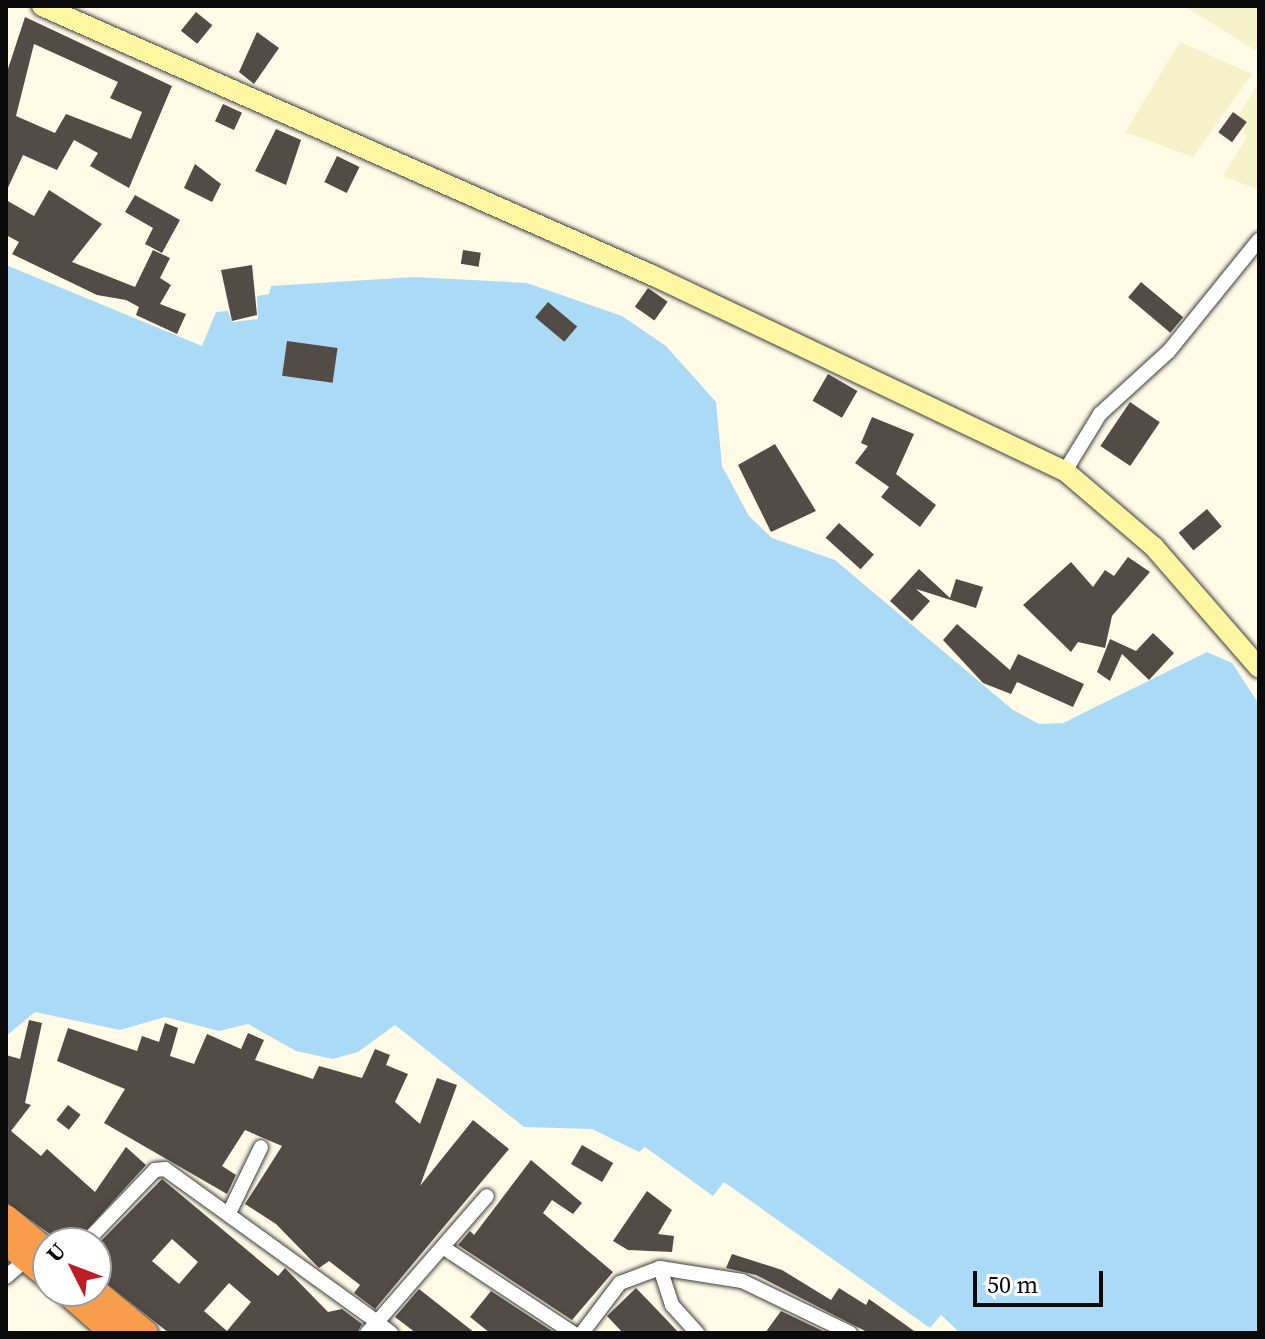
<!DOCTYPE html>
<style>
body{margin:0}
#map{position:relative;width:1265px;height:1339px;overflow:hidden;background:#fffbe7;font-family:"Source Serif 4",serif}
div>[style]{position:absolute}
.farmland>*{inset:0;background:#f5f1c8}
.water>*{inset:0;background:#abdaf7}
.building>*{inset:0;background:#534b46;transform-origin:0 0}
.roads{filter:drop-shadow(0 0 2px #3d3d3d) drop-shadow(0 0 2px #3d3d3d)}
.street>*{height:14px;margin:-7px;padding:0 7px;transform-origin:7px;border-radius:7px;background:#fff}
.secondary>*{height:20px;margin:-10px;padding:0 10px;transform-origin:10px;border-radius:10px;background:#fff6a2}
.highway>*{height:26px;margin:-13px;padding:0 13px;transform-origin:13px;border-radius:13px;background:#f89d4c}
span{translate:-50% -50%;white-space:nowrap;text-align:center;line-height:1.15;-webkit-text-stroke:8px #fff;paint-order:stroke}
.frame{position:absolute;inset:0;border:8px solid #0a0a0a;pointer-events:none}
.north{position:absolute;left:32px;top:1227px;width:80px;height:80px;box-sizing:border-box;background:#fff;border:2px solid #9d9d9d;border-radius:50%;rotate:312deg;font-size:22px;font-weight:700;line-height:32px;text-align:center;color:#0a0a0a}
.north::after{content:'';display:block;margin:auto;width:28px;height:36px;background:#bc2026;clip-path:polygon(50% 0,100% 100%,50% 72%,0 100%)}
.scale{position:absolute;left:973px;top:1271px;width:130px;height:36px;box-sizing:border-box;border:4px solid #0a0a0a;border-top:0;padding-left:10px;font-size:24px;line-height:28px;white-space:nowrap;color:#0a0a0a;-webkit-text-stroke:6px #fff;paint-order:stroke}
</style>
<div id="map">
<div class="farmland">
<div style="clip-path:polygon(1184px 6px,1259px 6px,1259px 46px,1255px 50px)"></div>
<div style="clip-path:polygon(1180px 42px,1252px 74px,1193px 157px,1125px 132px)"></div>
<div style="clip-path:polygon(1259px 82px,1259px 190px,1223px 176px,1247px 137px,1238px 116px)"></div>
</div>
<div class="water">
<div style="clip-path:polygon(6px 265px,202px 346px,216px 312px,228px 311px,232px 322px,258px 319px,257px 296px,269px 294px,271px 286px,415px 277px,527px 283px,622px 316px,666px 346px,716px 402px,722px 466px,749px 516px,772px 538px,835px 560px,1013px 710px,1039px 724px,1063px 723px,1207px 652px,1232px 663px,1259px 704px,1259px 1333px,960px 1333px,941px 1315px,930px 1328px,724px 1182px,713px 1196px,645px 1147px,639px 1152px,592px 1129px,524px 1127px,395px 1025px,358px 1052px,333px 1059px,296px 1051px,248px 1024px,219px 1031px,165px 1017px,120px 1030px,35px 1012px,6px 1036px)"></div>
</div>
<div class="building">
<div style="left:196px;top:12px;width:21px;height:24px;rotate:39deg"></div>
<div style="clip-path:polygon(evenodd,25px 17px,172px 86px,129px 188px,90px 166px,98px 153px,74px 140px,57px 170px,23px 155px,6px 192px,6px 75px,25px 17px,34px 44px,118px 82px,110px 98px,142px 112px,131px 139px,66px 114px,55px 133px,16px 116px,34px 44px)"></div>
<div style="clip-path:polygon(257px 32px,279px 48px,254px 84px,239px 72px)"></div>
<div style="left:223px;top:104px;width:21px;height:19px;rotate:25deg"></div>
<div style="left:1233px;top:112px;width:17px;height:25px;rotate:36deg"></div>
<div style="clip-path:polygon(276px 129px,301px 140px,286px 185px,255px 171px)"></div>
<div style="left:337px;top:156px;width:25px;height:29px;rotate:26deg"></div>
<div style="clip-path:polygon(195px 164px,221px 184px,212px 202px,184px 188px)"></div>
<div style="clip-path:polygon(49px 190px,102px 224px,72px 262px,135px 287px,153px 250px,170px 258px,160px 278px,171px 285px,160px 304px,186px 314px,177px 334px,136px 315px,139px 307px,126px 300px,97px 295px,12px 254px,19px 242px,6px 235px,6px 200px,34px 216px)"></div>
<div style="clip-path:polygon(135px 195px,180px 220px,162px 253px,145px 244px,153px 228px,125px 212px)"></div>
<div style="left:463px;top:250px;width:18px;height:14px;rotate:9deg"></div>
<div style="clip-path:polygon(252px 265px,257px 315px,232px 321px,221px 270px)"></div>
<div style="left:1141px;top:282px;width:55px;height:20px;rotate:40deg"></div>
<div style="left:648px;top:288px;width:24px;height:23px;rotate:35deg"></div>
<div style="left:548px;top:302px;width:38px;height:20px;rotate:40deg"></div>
<div style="left:287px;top:341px;width:51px;height:35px;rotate:8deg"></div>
<div style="left:828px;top:374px;width:34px;height:31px;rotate:30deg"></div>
<div style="left:1130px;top:402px;width:36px;height:53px;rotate:34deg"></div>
<div style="clip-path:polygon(872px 417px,914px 434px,896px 474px,936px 505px,920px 527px,881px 497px,889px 487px,855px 463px,868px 446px,861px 443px)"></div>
<div style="clip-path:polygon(775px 444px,816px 511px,771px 532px,738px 465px)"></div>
<div style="left:1207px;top:509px;width:23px;height:37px;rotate:50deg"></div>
<div style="left:839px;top:523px;width:47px;height:20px;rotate:42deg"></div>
<div style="clip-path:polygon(1128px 557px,1150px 572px,1112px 616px,1105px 648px,1078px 642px,1071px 652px,1023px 605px,1071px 562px,1093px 587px,1105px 570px,1114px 576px)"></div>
<div style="clip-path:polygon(919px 569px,950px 598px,956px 579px,983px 587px,976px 608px,916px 589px,930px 601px,912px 621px,890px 601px)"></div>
<div style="clip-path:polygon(957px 624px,1010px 670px,1018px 654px,1084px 684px,1073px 707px,1017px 682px,1011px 694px,983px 683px,943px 640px)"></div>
<div style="clip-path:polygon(1153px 633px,1174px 653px,1149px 680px,1122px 654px,1110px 681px,1097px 672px,1110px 639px,1136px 651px)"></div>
<div style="clip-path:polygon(29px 1020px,42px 1023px,25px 1103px,31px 1105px,11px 1131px,41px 1156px,47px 1149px,95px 1192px,126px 1147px,146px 1165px,75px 1243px,59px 1231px,54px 1237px,6px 1202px,6px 1055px,20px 1059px)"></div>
<div style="clip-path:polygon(165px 1023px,178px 1028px,170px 1056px,194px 1064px,207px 1034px,241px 1049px,248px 1033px,264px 1040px,255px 1060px,313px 1079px,319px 1066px,362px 1078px,375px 1049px,390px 1055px,386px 1065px,408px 1074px,395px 1102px,420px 1124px,437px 1078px,457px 1085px,420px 1186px,473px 1120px,509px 1149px,375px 1309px,354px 1293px,360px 1285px,329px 1261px,319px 1268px,276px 1224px,245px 1204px,282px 1146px,245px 1130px,222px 1166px,236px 1175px,227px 1194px,104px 1123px,125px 1089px,57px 1061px,68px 1028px,137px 1051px,142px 1036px,159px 1042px)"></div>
<div style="left:68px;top:1105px;width:16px;height:19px;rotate:38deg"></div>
<div style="left:582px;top:1145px;width:36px;height:22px;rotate:30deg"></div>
<div style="clip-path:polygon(531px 1160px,582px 1203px,573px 1214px,552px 1200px,543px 1213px,613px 1272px,572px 1320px,458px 1245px,470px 1231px,474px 1235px)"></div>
<div style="clip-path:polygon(evenodd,162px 1179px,278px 1276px,285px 1268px,328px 1312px,342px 1309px,362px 1324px,357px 1333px,169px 1333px,96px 1275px,96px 1246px,162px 1179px,172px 1239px,198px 1262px,179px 1284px,152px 1261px,172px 1239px,162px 1179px,229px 1283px,251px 1302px,227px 1331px,204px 1311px,229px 1283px)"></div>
<div style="clip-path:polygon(647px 1191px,672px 1210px,658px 1234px,674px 1236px,672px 1252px,628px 1250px,613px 1241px)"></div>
<div style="clip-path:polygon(732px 1254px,782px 1270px,831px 1300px,839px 1288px,866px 1305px,869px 1299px,917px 1333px,869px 1333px,756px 1275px,726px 1268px)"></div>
<div style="clip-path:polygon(636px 1288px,662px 1315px,679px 1333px,623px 1333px,607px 1316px)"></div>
<div style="clip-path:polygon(419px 1289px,475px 1333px,416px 1333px,395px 1317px)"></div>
<div style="clip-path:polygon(491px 1291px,555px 1333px,490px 1333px,470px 1317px)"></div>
<div style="clip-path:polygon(781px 1311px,827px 1333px,765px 1333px)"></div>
</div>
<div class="roads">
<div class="street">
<div style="left:1065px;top:471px;width:67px;rotate:-58.4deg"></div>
<div style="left:1100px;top:414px;width:93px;rotate:-42.4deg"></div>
<div style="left:1169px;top:351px;width:143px;rotate:-51deg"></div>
<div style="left:229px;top:1213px;width:73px;rotate:-64.1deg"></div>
<div style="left:85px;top:1243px;width:101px;rotate:-46.2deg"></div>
<div style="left:155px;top:1170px;width:10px;rotate:-6deg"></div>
<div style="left:165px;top:1169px;width:261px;rotate:35.8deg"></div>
<div style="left:377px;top:1322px;width:15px;rotate:132deg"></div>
<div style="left:444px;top:1248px;width:154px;rotate:33.4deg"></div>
<div style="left:660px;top:1268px;width:39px;rotate:72deg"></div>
<div style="left:672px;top:1305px;width:38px;rotate:48deg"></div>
<div style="left:6px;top:1277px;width:28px;rotate:-41deg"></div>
<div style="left:391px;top:1333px;width:18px;rotate:-142deg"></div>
<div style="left:377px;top:1322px;width:167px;rotate:-48.9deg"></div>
<div style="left:582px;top:1333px;width:63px;rotate:-52.8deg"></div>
<div style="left:620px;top:1283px;width:43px;rotate:-20.6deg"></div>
<div style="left:660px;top:1268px;width:83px;rotate:9deg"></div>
<div style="left:742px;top:1281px;width:120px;rotate:25.7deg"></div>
</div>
<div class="secondary">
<div style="left:42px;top:6px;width:669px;rotate:23.81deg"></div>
<div style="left:654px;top:276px;width:455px;rotate:25.4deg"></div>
<div style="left:1065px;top:471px;width:117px;rotate:40.5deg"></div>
<div style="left:1154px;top:547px;width:160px;rotate:49deg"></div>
</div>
<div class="highway">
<div style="left:6px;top:1218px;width:55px;rotate:39.8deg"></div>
<div style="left:14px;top:1248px;width:44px;rotate:39.5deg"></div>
<div style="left:66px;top:1291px;width:64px;rotate:41.2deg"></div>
<div style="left:94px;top:1291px;width:66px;rotate:39.5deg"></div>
</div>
</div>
<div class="frame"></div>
<div class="north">U</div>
<div class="scale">50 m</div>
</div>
